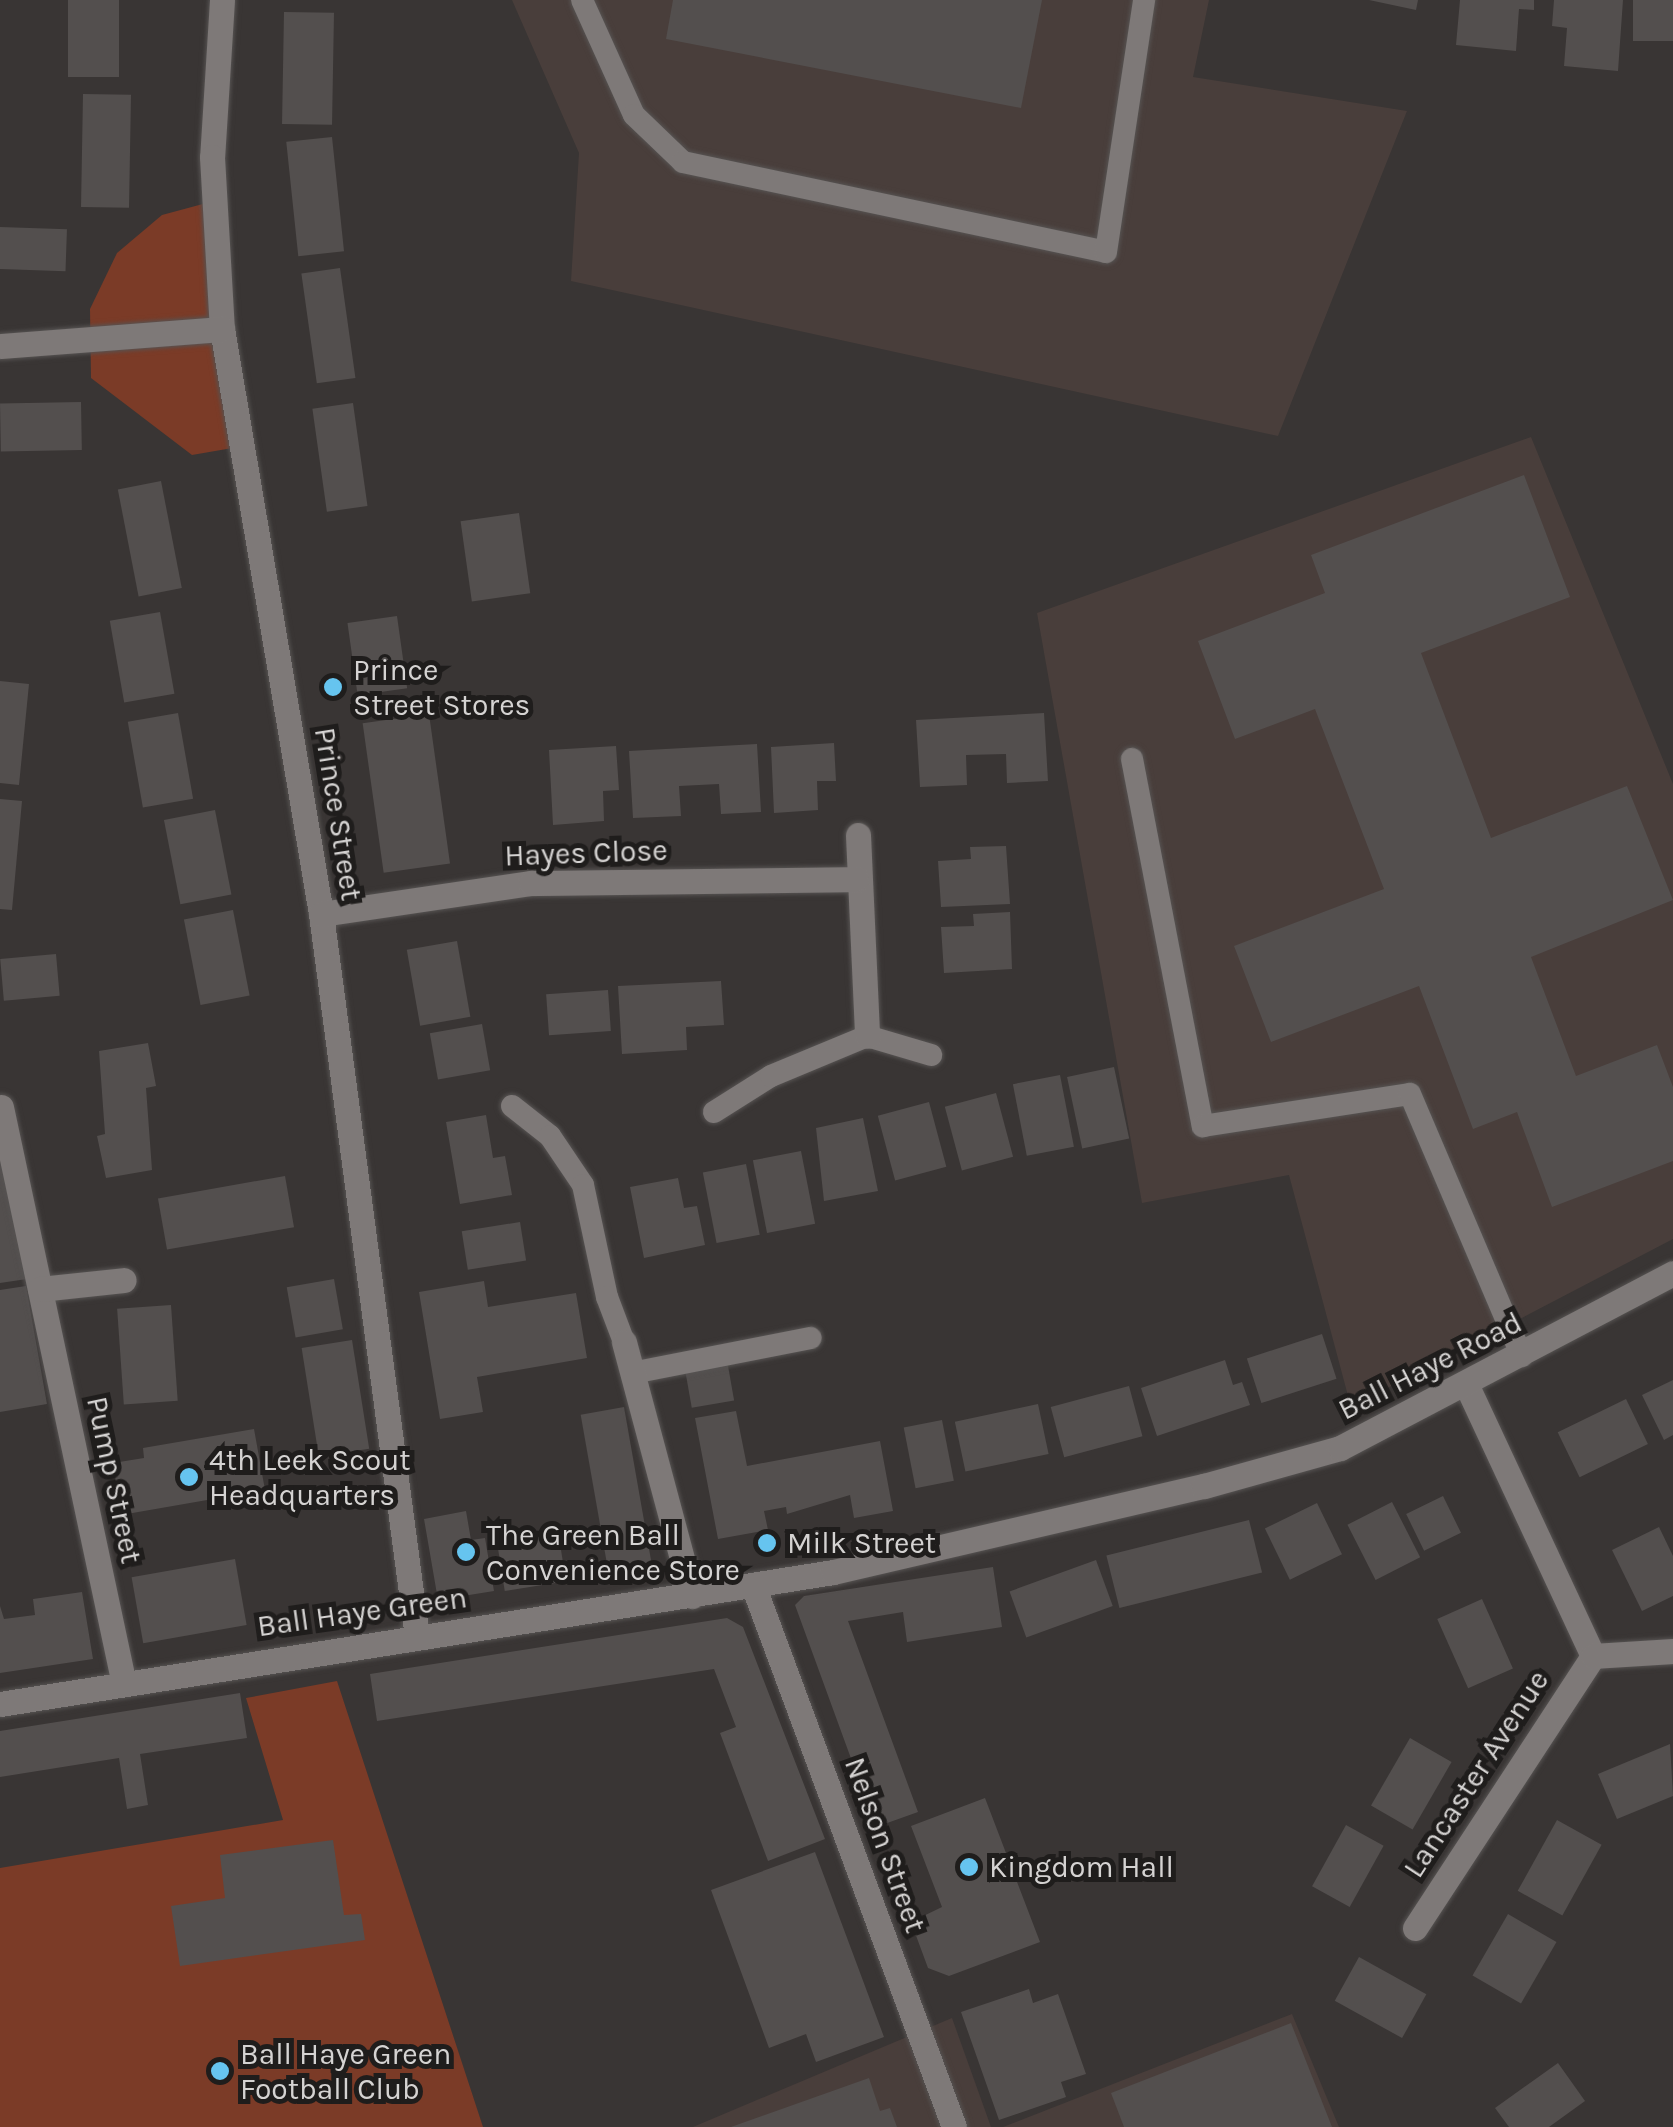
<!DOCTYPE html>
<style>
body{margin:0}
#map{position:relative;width:1673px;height:2127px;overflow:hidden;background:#393534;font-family:Karla,sans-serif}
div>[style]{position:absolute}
.built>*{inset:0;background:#493e3b}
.green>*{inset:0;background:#7b3b27}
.building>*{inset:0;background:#534f4e;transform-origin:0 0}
.roads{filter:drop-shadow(0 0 2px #565352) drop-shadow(0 0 2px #565352)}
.service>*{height:22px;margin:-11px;padding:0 11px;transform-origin:11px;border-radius:11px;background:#7e7978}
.minor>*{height:25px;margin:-12.5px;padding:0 12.5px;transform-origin:12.5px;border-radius:12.5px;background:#7e7978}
.tertiary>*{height:25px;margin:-12.5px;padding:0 12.5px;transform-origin:12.5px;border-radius:12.5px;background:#7e7978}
.dots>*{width:28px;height:28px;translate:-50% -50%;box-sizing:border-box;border:5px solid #1f1d1c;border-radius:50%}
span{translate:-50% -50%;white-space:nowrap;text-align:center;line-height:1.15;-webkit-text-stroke:10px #1f1d1c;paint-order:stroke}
.poi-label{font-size:30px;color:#d5d3d2}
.left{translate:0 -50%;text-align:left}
.street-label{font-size:30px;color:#d5d3d2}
</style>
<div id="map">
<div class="built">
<div style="clip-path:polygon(512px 0,1209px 0,1193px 77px,1407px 111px,1278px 436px,571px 281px,579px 153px)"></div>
<div style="clip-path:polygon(1531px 437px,1673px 784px,1673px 1239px,1351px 1407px,1289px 1175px,1142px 1203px,1037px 613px)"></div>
<div style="clip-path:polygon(1292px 2014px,1339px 2127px,1003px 2127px)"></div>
<div style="clip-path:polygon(952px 2018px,991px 2127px,693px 2127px)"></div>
</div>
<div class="green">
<div style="clip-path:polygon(214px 201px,244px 446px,192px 455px,91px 378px,90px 309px,117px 253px,162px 215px)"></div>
<div style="clip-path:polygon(337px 1681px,483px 2127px,0 2127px,0 1868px,283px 1820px,246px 1698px)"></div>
</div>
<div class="building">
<div style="left:68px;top:0;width:51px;height:77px"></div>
<div style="clip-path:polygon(673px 0,1042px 0,1021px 108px,666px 39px)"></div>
<div style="clip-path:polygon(1369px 0,1418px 0,1416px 10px)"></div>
<div style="clip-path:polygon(1460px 0,1534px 0,1534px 10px,1519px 9px,1516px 51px,1456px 45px)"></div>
<div style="clip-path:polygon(1554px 0,1623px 0,1618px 71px,1564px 66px,1567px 28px,1552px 26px)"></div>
<div style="left:1633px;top:0;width:40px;height:41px"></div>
<div style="left:284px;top:12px;width:50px;height:112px;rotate:1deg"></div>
<div style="left:83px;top:94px;width:48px;height:113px;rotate:1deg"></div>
<div style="left:332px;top:137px;width:115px;height:46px;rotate:84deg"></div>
<div style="left:0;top:227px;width:67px;height:42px;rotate:2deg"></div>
<div style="left:340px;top:268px;width:111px;height:39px;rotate:82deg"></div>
<div style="left:81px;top:402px;width:48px;height:81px;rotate:89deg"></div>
<div style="left:353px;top:403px;width:104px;height:41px;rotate:82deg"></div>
<div style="clip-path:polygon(1524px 475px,1570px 597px,1421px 653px,1491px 838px,1627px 786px,1673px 900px,1531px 957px,1576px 1076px,1657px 1045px,1673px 1087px,1673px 1161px,1552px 1207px,1517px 1112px,1473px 1129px,1419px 986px,1271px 1042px,1234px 946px,1384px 889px,1315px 709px,1235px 739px,1198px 641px,1325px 593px,1311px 555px)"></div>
<div style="left:161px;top:481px;width:109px;height:44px;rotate:79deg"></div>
<div style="left:519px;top:513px;width:81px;height:59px;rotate:82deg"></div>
<div style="left:160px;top:612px;width:83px;height:51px;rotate:80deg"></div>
<div style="left:397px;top:616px;width:73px;height:50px;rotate:82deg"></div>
<div style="clip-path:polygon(0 681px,29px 684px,19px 785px,0 783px)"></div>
<div style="left:178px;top:713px;width:87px;height:51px;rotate:80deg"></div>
<div style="clip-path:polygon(1044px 713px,1048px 781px,1007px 783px,1006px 754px,966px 755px,967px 785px,920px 787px,916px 720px)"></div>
<div style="left:429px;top:714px;width:151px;height:67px;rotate:82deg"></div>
<div style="clip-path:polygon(834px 743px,836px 781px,817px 781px,818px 810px,774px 813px,771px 747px)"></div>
<div style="clip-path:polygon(757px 744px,761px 812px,721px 814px,719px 784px,679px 786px,681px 816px,633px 818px,629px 751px)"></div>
<div style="clip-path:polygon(616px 746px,619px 790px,603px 791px,604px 821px,553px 825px,549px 750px)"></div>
<div style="clip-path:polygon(0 799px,22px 801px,12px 910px,0 909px)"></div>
<div style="left:215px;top:810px;width:86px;height:52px;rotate:79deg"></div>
<div style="clip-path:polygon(1006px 846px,1010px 904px,941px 907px,938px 861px,971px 859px,970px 847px)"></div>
<div style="left:233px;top:910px;width:87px;height:50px;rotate:79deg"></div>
<div style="clip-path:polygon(1010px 912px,1012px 969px,944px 973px,941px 927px,974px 926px,973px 914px)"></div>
<div style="left:457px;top:941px;width:77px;height:51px;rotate:80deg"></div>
<div style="left:56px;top:954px;width:42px;height:56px;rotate:85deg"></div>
<div style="clip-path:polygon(721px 981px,724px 1025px,686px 1027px,687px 1050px,622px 1054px,618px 986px)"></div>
<div style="left:608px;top:990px;width:41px;height:62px;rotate:86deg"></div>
<div style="left:482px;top:1024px;width:47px;height:53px;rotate:80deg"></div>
<div style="clip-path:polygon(148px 1043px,156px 1086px,146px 1088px,152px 1170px,106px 1178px,97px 1136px,105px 1134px,99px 1051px)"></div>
<div style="left:1114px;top:1067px;width:73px;height:48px;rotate:78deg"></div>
<div style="left:1060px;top:1075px;width:73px;height:48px;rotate:79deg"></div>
<div style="left:996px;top:1093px;width:66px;height:53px;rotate:75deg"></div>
<div style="left:929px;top:1102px;width:67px;height:53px;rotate:75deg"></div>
<div style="clip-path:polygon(486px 1115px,493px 1158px,505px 1156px,512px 1195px,460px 1204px,446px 1122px)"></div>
<div style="clip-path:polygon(863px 1118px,878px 1191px,824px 1201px,816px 1128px)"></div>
<div style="left:801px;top:1151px;width:74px;height:49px;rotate:79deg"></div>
<div style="clip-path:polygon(0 1154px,27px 1279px,0 1283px)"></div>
<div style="left:746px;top:1164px;width:72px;height:44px;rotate:79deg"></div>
<div style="left:285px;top:1176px;width:52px;height:129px;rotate:80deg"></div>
<div style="clip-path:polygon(678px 1178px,684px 1208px,697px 1206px,705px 1245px,644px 1258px,630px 1187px)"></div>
<div style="left:520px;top:1222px;width:39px;height:59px;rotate:81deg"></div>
<div style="left:334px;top:1279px;width:51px;height:48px;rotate:80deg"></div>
<div style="clip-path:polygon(484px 1281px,488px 1307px,576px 1293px,587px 1358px,477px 1377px,483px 1412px,440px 1419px,419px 1292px)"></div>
<div style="clip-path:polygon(26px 1286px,47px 1404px,0 1412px,0 1290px)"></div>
<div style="left:171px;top:1305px;width:96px;height:54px;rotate:86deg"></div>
<div style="left:1322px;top:1334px;width:47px;height:79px;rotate:72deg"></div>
<div style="left:352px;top:1340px;width:110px;height:51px;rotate:81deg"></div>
<div style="left:727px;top:1360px;width:41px;height:43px;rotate:80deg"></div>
<div style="clip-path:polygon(1225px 1360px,1233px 1385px,1242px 1382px,1250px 1405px,1157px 1436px,1141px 1388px)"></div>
<div style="clip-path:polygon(1673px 1380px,1673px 1435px,1664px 1440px,1642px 1395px)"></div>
<div style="left:1129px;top:1386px;width:52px;height:81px;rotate:75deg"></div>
<div style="left:1626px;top:1399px;width:50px;height:76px;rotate:64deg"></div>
<div style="left:1038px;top:1404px;width:51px;height:85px;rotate:78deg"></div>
<div style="left:624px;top:1407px;width:160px;height:44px;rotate:80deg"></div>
<div style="clip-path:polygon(736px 1411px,747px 1466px,880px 1441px,893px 1511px,854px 1518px,850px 1495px,787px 1514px,786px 1507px,764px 1511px,768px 1530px,718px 1539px,695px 1418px)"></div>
<div style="left:942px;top:1420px;width:62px;height:39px;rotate:79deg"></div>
<div style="clip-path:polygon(254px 1429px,265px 1490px,121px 1515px,113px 1463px,144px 1458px,143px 1448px)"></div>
<div style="left:1443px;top:1496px;width:41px;height:41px;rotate:64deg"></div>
<div style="left:1392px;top:1502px;width:62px;height:50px;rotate:63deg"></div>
<div style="left:1317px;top:1503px;width:57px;height:58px;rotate:64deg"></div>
<div style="clip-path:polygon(466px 1511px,471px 1540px,485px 1538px,494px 1591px,438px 1600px,424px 1519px)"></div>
<div style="left:1249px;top:1520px;width:54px;height:147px;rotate:76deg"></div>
<div style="clip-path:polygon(1659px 1527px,1673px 1556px,1673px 1596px,1642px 1611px,1612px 1550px)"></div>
<div style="left:558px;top:1531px;width:51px;height:62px;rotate:81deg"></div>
<div style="left:235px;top:1559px;width:67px;height:105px;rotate:80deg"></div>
<div style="left:1096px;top:1560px;width:49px;height:92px;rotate:70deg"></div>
<div style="clip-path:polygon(993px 1567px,1002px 1627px,907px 1642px,903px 1612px,848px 1621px,918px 1812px,876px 1827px,795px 1605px,804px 1596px)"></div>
<div style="clip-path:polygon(82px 1592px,93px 1659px,0 1673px,0 1606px,4px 1619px,35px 1615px,33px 1599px)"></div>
<div style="left:1482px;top:1599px;width:76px;height:49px;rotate:66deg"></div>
<div style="clip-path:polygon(727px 1618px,743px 1627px,825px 1839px,768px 1861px,720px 1733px,736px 1727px,714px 1669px,377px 1721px,370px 1674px)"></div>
<div style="clip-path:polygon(240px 1693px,247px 1738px,140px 1754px,148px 1805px,127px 1809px,119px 1758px,0 1777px,0 1731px)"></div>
<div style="left:1410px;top:1738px;width:48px;height:78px;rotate:30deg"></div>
<div style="clip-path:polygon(1670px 1744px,1673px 1796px,1617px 1819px,1598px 1774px)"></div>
<div style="clip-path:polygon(985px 1798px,1040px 1942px,949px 1976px,928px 1968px,911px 1922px,942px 1907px,911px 1826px)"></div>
<div style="left:1557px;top:1820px;width:51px;height:81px;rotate:29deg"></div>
<div style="left:1346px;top:1825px;width:43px;height:70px;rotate:29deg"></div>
<div style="clip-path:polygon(333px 1840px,344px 1915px,361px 1914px,365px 1940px,180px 1966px,171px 1906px,225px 1898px,220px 1855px)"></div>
<div style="clip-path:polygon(815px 1852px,884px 2037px,816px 2062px,806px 2034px,769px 2048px,711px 1890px)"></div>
<div style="left:1508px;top:1914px;width:56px;height:71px;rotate:30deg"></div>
<div style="left:1359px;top:1957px;width:77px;height:50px;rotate:29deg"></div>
<div style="clip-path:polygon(1029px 1989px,1033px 2003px,1058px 1994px,1086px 2074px,1061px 2082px,1066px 2097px,999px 2120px,961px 2012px)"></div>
<div style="clip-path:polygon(1291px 2023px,1332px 2127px,1124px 2127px,1111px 2093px)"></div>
<div style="clip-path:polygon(1558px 2063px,1585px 2101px,1549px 2127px,1509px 2127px,1495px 2108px)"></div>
<div style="clip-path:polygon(869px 2078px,880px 2111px,890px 2108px,897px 2127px,731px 2127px)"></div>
</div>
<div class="roads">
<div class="service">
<div style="left:582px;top:0;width:126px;rotate:65.7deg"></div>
<div style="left:634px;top:115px;width:68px;rotate:43.8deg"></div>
<div style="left:683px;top:162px;width:432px;rotate:12deg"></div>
<div style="left:1106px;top:252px;width:255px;rotate:-81.4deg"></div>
<div style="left:1132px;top:759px;width:374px;rotate:79.1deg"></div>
<div style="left:1203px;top:1126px;width:209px;rotate:-8.8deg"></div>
<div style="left:1410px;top:1094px;width:285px;rotate:66.9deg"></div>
<div style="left:512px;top:1106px;width:48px;rotate:38.3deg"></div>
<div style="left:550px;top:1136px;width:59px;rotate:56deg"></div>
<div style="left:583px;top:1185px;width:115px;rotate:77.9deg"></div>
<div style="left:607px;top:1297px;width:48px;rotate:69.3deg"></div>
<div style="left:714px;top:1112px;width:67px;rotate:-32.3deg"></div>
<div style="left:771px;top:1076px;width:104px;rotate:-22.6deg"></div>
<div style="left:867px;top:1036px;width:67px;rotate:16.5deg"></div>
<div style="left:632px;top:1373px;width:182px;rotate:-11.1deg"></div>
</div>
<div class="minor">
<div style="left:222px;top:0;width:157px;rotate:93.6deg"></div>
<div style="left:212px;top:157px;width:172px;rotate:86.7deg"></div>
<div style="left:222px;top:329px;width:593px;rotate:80.39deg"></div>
<div style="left:321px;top:914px;width:729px;rotate:82.44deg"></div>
<div style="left:0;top:346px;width:223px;rotate:-4.4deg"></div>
<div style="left:858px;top:835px;width:201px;rotate:87.4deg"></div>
<div style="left:321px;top:914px;width:212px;rotate:-8.4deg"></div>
<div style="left:531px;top:883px;width:325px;rotate:-0.7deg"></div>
<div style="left:1px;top:1107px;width:590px;rotate:77.97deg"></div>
<div style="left:40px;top:1289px;width:84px;rotate:-6.1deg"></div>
<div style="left:624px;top:1342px;width:263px;rotate:75deg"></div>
<div style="left:1467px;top:1386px;width:298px;rotate:65deg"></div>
<div style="left:753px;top:1585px;width:578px;rotate:69.65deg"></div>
<div style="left:1415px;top:1928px;width:325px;rotate:-56.8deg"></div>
<div style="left:1593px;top:1656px;width:80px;rotate:-3.6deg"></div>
</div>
<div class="tertiary">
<div style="left:0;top:1704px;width:843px;rotate:-9deg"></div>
<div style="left:833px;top:1572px;width:381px;rotate:-13.1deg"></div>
<div style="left:1204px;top:1486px;width:141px;rotate:-15.6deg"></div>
<div style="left:1340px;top:1448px;width:376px;rotate:-27.7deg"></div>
</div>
</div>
<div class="dots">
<div style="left:333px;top:687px;background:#66c4ef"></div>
<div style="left:189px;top:1477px;background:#66c4ef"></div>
<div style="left:767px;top:1543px;background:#66c4ef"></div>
<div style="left:466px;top:1552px;background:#66c4ef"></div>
<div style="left:969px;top:1867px;background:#66c4ef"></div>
<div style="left:220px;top:2071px;background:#66c4ef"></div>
</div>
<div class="poi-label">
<span class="left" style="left:353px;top:687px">Prince<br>Street Stores</span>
<span class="left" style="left:209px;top:1477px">4th Leek Scout<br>Headquarters</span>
<span class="left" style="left:486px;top:1552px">The Green Ball<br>Convenience Store</span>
<span class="left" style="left:787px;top:1543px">Milk Street</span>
<span class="left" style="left:989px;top:1867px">Kingdom Hall</span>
<span class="left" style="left:240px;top:2071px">Ball Haye Green<br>Football Club</span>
</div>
<div class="street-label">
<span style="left:338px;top:814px;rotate:81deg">Prince Street</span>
<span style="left:586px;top:853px;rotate:-2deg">Hayes Close</span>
<span style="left:1430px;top:1366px;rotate:-27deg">Ball Haye Road</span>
<span style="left:114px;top:1480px;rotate:78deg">Pump Street</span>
<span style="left:362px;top:1612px;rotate:-8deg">Ball Haye Green</span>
<span style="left:1476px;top:1774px;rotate:-57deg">Lancaster Avenue</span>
<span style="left:885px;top:1845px;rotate:70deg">Nelson Street</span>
</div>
</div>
